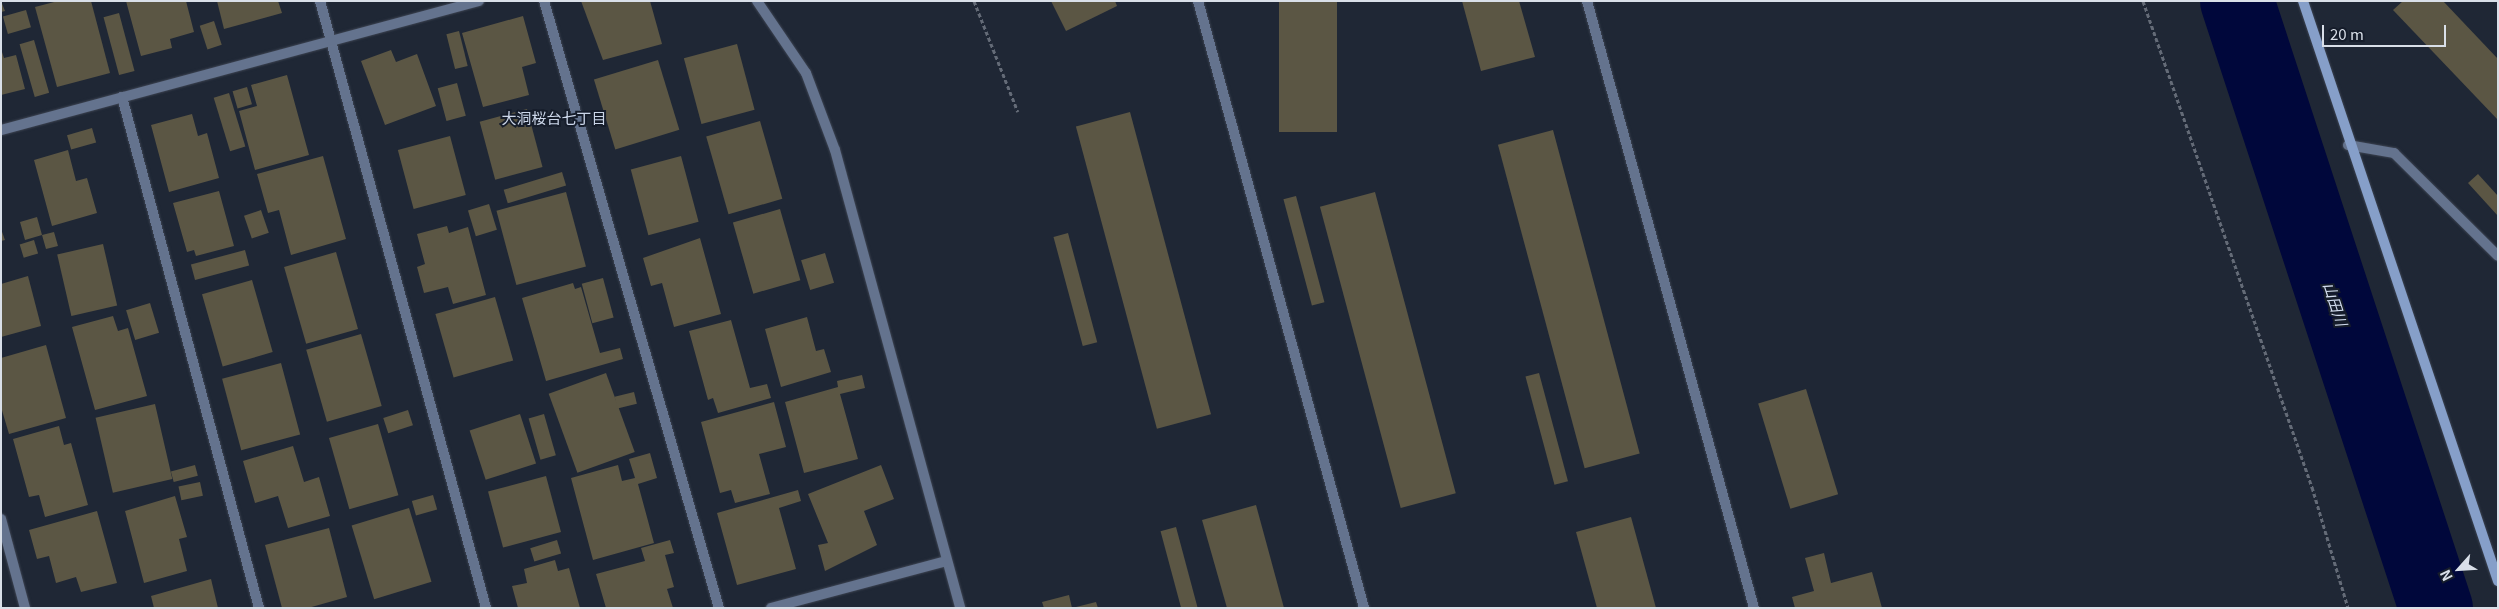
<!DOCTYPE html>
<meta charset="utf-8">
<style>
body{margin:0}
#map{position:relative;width:2499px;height:609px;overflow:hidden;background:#1f2735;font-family:Georgia,"Noto Sans JP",serif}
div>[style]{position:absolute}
.river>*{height:74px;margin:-37px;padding:0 37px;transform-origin:37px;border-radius:37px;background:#00073b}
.building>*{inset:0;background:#5b5644;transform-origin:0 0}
.path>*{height:3px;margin-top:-1.5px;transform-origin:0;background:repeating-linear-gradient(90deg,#646b77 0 4px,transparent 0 6.5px)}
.roads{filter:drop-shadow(0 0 1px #3d4452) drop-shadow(0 0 1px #3d4452)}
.street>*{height:10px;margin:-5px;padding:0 5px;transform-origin:5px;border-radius:5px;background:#64738e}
.secondary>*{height:10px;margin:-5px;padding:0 5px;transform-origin:5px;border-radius:5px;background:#869fc9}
span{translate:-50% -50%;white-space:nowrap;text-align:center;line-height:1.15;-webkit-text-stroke:4px #161d2b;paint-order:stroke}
.neighbourhood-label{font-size:15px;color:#cbd6e9}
.water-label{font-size:15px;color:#d3ddef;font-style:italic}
.frame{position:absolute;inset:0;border:2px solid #d9dfe8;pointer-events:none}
.north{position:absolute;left:2434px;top:544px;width:50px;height:50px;-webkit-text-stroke:4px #161d2b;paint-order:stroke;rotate:244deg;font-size:14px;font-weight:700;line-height:20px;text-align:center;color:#d9dfe8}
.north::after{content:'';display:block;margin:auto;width:18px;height:22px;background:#d9dfe8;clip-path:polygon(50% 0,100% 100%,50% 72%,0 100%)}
.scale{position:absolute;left:2322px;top:25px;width:124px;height:22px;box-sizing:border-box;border:2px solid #d9dfe8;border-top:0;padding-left:6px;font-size:15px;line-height:18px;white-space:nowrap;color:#d9dfe8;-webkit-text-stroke:4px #161d2b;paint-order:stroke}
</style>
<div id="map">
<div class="river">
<div style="left:2237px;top:1px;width:639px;rotate:71.85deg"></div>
</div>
<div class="building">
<div style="clip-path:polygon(1px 1px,5px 11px,1px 12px)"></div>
<div style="clip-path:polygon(58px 1px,91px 1px,110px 73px,57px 87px,35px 7px)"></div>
<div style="clip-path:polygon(126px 1px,186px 1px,194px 32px,170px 39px,172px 48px,141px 56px)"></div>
<div style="clip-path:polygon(217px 1px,278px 1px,282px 13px,224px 29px)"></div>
<div style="clip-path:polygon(581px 1px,650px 1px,662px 44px,603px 60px)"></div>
<div style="clip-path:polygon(1051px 1px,1115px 1px,1117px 6px,1066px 31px)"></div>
<div style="left:1279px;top:1px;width:58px;height:131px"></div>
<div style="clip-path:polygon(1462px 1px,1519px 1px,1535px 57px,1481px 71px)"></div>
<div style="clip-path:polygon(2403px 1px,2443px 1px,2498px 59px,2498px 120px,2393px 10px)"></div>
<div style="left:26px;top:10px;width:18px;height:24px;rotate:74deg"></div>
<div style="left:119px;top:13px;width:60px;height:16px;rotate:75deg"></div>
<div style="clip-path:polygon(523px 16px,536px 63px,522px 67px,529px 95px,483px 107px,462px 33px)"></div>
<div style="left:214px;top:21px;width:25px;height:15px;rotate:72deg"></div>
<div style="left:459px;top:31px;width:36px;height:13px;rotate:76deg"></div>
<div style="left:34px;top:40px;width:55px;height:15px;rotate:74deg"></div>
<div style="left:737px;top:44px;width:68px;height:55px;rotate:75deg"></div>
<div style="clip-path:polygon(1px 49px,4px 58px,16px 55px,25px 89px,1px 95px)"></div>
<div style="clip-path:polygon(391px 50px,396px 62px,417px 54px,436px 106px,385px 125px,361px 61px)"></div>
<div style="left:658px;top:60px;width:73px;height:67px;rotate:73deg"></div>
<div style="clip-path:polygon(287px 75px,309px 155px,255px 170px,239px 111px,257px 106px,251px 85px)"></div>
<div style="left:457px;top:83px;width:34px;height:20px;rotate:75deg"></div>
<div style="left:247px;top:87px;width:18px;height:15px;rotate:74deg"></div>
<div style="left:229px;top:93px;width:56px;height:16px;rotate:73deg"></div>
<div style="left:527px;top:109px;width:60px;height:49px;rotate:75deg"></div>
<div style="left:1130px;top:112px;width:313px;height:56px;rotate:75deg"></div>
<div style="clip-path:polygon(192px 114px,198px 136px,207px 133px,219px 178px,169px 192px,151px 125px)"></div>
<div style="left:760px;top:121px;width:81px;height:56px;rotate:74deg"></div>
<div style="left:92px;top:128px;width:15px;height:26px;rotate:74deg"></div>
<div style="left:1553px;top:130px;width:335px;height:57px;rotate:75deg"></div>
<div style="left:450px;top:136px;width:61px;height:54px;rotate:75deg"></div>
<div style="clip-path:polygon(68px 150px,76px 181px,87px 178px,97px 213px,52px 226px,34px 160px)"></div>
<div style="clip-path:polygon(323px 156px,346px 239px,291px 255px,279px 210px,268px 213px,257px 174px)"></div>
<div style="left:681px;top:156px;width:68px;height:52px;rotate:75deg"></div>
<div style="left:562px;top:172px;width:14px;height:61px;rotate:73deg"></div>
<div style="clip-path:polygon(2478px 174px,2498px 196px,2498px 216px,2468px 183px)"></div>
<div style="clip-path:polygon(219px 191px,234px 246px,196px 256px,194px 250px,187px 252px,173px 203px)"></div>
<div style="left:566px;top:192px;width:77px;height:72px;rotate:75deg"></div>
<div style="left:1375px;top:192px;width:312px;height:57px;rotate:75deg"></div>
<div style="left:1296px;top:196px;width:110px;height:13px;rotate:75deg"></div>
<div style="left:489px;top:204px;width:27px;height:22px;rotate:73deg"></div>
<div style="left:780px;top:209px;width:74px;height:49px;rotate:74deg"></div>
<div style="left:261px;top:210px;width:24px;height:18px;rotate:71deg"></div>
<div style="clip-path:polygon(37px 217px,42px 235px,54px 232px,58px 246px,46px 249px,42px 235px,25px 240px,20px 222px)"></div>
<div style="clip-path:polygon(447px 226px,449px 233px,468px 227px,486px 295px,453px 304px,448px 287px,424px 293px,417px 267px,425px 264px,417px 234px)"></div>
<div style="clip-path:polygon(1px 229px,5px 240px,1px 241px)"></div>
<div style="left:1068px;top:233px;width:113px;height:15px;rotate:75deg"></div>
<div style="clip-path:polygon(700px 238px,721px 314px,674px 327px,662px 283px,651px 286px,643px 258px)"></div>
<div style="left:34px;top:240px;width:14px;height:15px;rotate:73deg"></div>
<div style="left:103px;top:244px;width:63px;height:47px;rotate:77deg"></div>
<div style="left:245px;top:250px;width:16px;height:56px;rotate:75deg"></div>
<div style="left:336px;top:252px;width:80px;height:54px;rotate:74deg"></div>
<div style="left:825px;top:253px;width:31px;height:25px;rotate:73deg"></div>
<div style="clip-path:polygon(28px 276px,41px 326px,1px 337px,1px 284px)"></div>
<div style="left:603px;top:278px;width:41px;height:22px;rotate:75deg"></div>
<div style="left:252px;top:280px;width:75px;height:52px;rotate:74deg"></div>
<div style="clip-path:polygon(573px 283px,575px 289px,581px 287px,600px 353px,620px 348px,623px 359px,546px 381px,522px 298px)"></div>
<div style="left:495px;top:297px;width:66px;height:62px;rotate:74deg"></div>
<div style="left:150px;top:303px;width:31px;height:25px;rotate:73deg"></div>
<div style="clip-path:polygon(113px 316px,118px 331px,128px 328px,147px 396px,95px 410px,72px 327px)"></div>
<div style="clip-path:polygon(807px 317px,816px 351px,824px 349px,831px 372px,781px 387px,765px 329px)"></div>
<div style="clip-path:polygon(731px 320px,750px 388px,767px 384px,771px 398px,718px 413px,713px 398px,708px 400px,689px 331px)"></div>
<div style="left:361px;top:334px;width:75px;height:57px;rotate:74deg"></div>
<div style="clip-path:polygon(46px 345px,66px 418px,9px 434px,1px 407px,1px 358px)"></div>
<div style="left:281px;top:363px;width:74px;height:61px;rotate:75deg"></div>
<div style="left:606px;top:373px;width:84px;height:61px;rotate:70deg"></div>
<div style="left:1539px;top:373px;width:112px;height:14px;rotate:75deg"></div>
<div style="clip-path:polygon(862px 375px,865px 388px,840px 394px,858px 459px,804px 473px,785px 402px,838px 387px,837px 381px)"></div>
<div style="left:1806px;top:389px;width:110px;height:50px;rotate:73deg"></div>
<div style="left:634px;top:392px;width:12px;height:20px;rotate:76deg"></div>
<div style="clip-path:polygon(774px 402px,786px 447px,759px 454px,770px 494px,735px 503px,731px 490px,720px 493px,701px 422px)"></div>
<div style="left:155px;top:404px;width:77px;height:61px;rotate:77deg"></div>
<div style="left:408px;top:410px;width:16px;height:26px;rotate:72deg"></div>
<div style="left:520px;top:414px;width:52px;height:53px;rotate:72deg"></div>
<div style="left:544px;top:414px;width:43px;height:16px;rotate:74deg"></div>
<div style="left:378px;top:424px;width:74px;height:51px;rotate:74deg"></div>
<div style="clip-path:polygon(59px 426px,64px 445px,71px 443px,88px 505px,45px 517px,39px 495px,29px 497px,13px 439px)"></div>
<div style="clip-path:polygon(293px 446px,304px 482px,319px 477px,330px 516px,288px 528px,278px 496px,255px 503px,243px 461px)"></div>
<div style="clip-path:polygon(650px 453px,657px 478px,638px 484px,654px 543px,593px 560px,571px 478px,618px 465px,622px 481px,635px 478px,629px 459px)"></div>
<div style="left:195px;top:465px;width:11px;height:25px;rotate:75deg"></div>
<div style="clip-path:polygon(881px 465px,894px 499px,864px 511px,877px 545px,825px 571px,818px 545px,828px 543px,808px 494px)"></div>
<div style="left:546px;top:476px;width:58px;height:60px;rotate:75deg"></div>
<div style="left:200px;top:482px;width:14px;height:22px;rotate:78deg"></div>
<div style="clip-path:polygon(798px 490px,801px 501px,779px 508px,796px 569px,737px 585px,717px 513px)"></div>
<div style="left:433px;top:495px;width:15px;height:22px;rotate:74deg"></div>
<div style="clip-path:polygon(175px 496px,187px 537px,179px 539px,187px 571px,144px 583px,125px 511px)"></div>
<div style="clip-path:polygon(1256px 505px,1284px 608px,1227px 608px,1202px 520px)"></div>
<div style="left:409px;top:508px;width:77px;height:60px;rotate:73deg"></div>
<div style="clip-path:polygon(97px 511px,117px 583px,81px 592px,76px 577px,56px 583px,49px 556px,37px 559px,29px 530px)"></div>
<div style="clip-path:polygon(1631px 517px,1656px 608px,1597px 608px,1576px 532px)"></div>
<div style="left:1176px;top:527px;width:84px;height:16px;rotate:75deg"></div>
<div style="clip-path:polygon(329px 528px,347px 597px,308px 608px,282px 608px,265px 545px)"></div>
<div style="left:557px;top:540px;width:14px;height:28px;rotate:73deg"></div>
<div style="clip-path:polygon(670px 540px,674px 553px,665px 555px,674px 587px,667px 589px,673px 608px,606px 608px,596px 574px,645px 561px,641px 548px)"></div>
<div style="clip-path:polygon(1824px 553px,1831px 583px,1872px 572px,1882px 608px,1795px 608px,1792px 597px,1814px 591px,1805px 558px)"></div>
<div style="clip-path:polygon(555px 560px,558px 571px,569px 568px,580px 608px,518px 608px,512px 586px,527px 583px,524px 569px)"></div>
<div style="clip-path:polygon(211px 579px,218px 608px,154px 608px,151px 596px)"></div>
<div style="clip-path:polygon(1069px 595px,1072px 608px,1044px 608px,1042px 602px)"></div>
<div style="clip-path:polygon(1096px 602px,1098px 608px,1076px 608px,1076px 607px)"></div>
</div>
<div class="path">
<div style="left:974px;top:1px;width:119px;rotate:68.4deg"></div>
<div style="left:2143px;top:1px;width:515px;rotate:70.83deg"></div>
<div style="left:2312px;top:487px;width:126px;rotate:73.4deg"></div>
</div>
<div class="roads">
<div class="street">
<div style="left:320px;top:1px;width:629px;rotate:74.7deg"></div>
<div style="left:544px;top:1px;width:632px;rotate:73.92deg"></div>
<div style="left:757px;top:1px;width:87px;rotate:55.8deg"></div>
<div style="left:806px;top:73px;width:82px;rotate:69.4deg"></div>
<div style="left:835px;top:150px;width:475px;rotate:74.7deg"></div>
<div style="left:1198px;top:1px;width:629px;rotate:74.7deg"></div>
<div style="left:1587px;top:1px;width:630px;rotate:74.62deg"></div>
<div style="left:122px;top:97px;width:529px;rotate:74.99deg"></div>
<div style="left:1px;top:130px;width:495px;rotate:-15.1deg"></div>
<div style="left:2348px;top:145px;width:47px;rotate:9.9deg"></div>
<div style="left:2394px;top:153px;width:146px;rotate:44.7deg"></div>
<div style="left:1px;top:519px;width:92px;rotate:74.9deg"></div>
<div style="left:771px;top:608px;width:182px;rotate:-15deg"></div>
</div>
<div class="secondary">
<div style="left:2303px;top:1px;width:612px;rotate:71.42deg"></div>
</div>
</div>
<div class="neighbourhood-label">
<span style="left:554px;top:118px">大洞桜台七丁目</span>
</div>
<div class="water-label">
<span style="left:2336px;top:304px;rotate:72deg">山田川</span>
</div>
<div class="frame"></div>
<div class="north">N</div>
<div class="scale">20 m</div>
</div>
